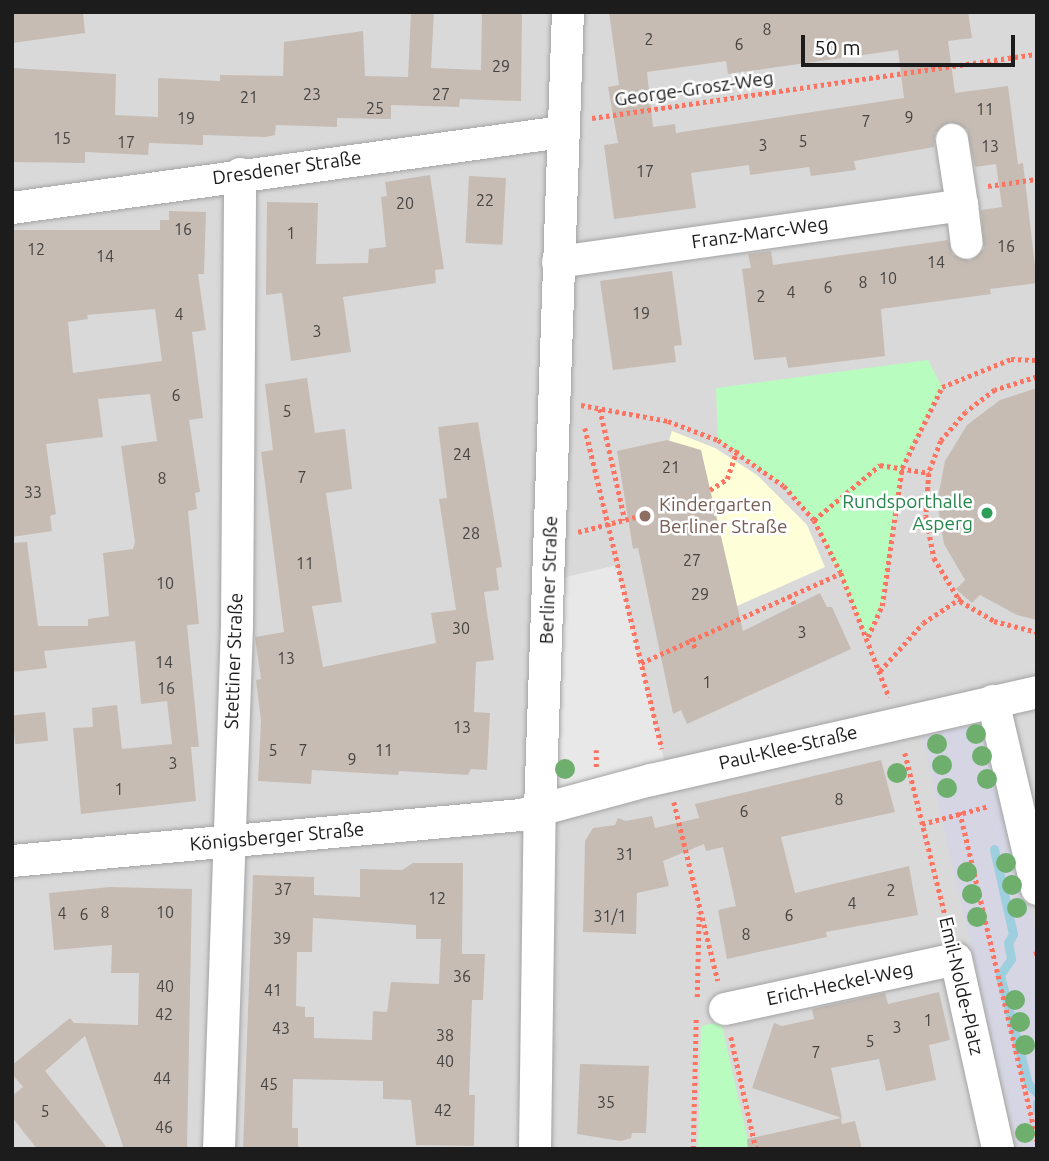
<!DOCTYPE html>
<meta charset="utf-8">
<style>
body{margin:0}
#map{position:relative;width:1049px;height:1161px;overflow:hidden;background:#eeeae0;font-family:Ubuntu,sans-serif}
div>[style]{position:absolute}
.residential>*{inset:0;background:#dad9d9;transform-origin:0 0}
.education>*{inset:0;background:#feffd8}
.park>*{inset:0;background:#b9fcc0}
.parking>*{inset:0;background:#e8e8e8}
.plaza>*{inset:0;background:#d5d5e4}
.stream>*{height:9px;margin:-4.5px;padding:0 4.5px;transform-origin:4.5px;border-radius:4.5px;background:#9ecfdf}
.building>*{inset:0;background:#c6bcb4;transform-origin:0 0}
.path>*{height:4.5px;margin-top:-2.25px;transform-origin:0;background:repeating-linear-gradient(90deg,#ff7360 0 3.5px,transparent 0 7px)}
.roads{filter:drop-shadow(0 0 2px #a3a3a3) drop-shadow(0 0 2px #a3a3a3)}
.minor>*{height:32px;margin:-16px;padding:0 16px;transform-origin:16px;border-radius:16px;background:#fff}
.trees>*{width:20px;height:20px;margin:-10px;border-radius:50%;background:#6eaf6e}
.dots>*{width:19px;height:19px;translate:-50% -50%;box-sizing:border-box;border:4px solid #fff;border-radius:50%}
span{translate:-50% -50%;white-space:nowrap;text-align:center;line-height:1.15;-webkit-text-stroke:5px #fff;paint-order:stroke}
.number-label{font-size:16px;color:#464442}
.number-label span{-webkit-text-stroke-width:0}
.street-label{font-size:19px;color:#1c1c1c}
.leisure-label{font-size:19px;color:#27864d}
.right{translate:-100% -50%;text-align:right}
.education-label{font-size:19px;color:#785e54}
.left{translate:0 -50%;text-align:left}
.frame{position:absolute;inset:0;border:14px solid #1c1c1c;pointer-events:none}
.scale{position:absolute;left:801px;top:35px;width:214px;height:32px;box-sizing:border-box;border:4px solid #1c1c1c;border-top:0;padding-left:9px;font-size:21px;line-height:24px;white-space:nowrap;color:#1c1c1c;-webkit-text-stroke:5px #fff;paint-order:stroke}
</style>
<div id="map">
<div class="residential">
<div style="left:12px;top:12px;width:1025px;height:1137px"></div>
</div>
<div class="education">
<div style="clip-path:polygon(672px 431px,715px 448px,757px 475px,807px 525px,825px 567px,737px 606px,669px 441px)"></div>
</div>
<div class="park">
<div style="clip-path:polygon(928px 360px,942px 387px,902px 468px,882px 606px,868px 638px,814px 520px,784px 486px,718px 440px,716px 388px)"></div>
<div style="clip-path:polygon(721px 1022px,750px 1149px,698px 1149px,701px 1026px)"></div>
</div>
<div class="parking">
<div style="clip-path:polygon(617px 565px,668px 776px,540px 809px,549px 581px)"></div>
</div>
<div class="plaza">
<div style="clip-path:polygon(986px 722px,1037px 936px,1037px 1149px,1018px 1149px,922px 735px)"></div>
</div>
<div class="stream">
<div style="left:994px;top:849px;width:87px;rotate:77.4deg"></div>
<div style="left:1013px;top:934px;width:10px;rotate:119deg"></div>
<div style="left:1008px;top:943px;width:16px;rotate:79deg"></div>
<div style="left:1011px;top:959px;width:19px;rotate:125deg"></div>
<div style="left:1000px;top:975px;width:113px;rotate:75.6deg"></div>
<div style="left:1028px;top:1084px;width:13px;rotate:45deg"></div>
<div style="left:1037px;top:1103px;width:7px;rotate:90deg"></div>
</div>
<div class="building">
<div style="clip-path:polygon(12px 12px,83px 12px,85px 33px,12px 43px)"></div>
<div style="clip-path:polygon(411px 12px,434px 12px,431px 68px,481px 70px,482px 12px,522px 12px,521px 101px,460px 99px,459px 107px,391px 105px,391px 119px,337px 118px,337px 127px,276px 125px,275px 135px,266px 137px,203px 135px,203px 145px,149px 143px,148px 155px,85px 152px,85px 163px,12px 162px,12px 68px,116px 74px,115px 115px,158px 117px,158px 78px,220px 81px,220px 75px,283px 76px,284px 42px,363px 31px,365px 76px,408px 77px)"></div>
<div style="clip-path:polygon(evenodd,609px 12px,968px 12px,972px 38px,948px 41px,955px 93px,1008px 86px,1018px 164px,1023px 163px,1037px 283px,990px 289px,991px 294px,881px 309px,885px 356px,788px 368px,786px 357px,754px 360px,742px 269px,751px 268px,748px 254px,771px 251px,773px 265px,948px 240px,953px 255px,970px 261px,984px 249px,981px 210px,1002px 207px,996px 164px,975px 167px,967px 129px,950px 122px,935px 133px,934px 147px,854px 161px,856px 170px,811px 176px,809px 167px,750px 175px,749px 165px,691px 173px,696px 208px,614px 219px,604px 145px,618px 143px,608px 87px,619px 85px,609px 12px,898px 50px,904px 98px,676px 133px,675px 124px,653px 127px,647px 72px,726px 61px,728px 74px,898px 50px)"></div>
<div style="clip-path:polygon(430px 175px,444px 269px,435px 270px,436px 283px,343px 297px,351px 352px,291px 361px,282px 293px,266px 295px,267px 202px,318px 203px,316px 264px,368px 263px,369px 249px,386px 247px,381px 197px,387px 196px,385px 182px)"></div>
<div style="left:469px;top:176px;width:37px;height:67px;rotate:3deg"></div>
<div style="clip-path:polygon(evenodd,169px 211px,206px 212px,204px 274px,198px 274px,206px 330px,192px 332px,203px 418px,189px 420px,200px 492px,195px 493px,197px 509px,188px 511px,199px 624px,187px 625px,199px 747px,191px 747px,196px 801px,81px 814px,73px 728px,93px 727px,92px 708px,117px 705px,122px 749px,172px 744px,167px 701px,141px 704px,135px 641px,44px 651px,47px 668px,12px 672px,12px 543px,27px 542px,38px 626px,88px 626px,88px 619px,109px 616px,103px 553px,133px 549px,135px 542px,121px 446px,157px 441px,150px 394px,98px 399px,103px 437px,46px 444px,56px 514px,50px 516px,52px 531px,12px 537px,12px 230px,160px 230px,160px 220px,169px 220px,169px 211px,155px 309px,162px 361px,73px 373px,68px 322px,88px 319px,87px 315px,155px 309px)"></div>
<div style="clip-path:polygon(672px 271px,682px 345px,674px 346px,676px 362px,613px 370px,600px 281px)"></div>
<div style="clip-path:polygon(307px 378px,315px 433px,345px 429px,352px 489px,326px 493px,342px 602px,312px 606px,323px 667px,436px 643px,431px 613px,456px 610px,439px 499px,447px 498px,438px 427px,478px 422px,502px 567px,496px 568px,499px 590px,484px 592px,494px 660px,476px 662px,474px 712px,490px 713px,487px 770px,471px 769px,468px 775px,399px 771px,398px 775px,312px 770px,311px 784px,258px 781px,261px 721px,256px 680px,261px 679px,255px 637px,284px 632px,261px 452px,273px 450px,265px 384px)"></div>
<div style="clip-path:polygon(1037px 388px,1037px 620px,1017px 615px,980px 595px,972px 603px,956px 589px,965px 580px,944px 544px,937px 502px,945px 461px,967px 425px,1000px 400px)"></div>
<div style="clip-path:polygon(667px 440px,701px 450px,743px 631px,820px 593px,827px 607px,832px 607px,851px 649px,687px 724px,681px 710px,673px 714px,638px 548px,633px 549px,617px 451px)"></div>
<div style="left:45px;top:712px;width:29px;height:33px;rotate:84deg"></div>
<div style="clip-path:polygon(881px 760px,895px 812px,781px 837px,795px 893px,909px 866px,918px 915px,826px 932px,827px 937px,727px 959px,718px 910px,736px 906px,723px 847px,706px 851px,704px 844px,663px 861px,669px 886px,637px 893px,636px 934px,583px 932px,585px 841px,593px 828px,615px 825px,618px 818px,626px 821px,652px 816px,655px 828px,699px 818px,695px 804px)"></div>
<div style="clip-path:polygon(evenodd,413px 863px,463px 863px,462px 954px,485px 954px,483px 1000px,472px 1000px,469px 1095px,475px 1095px,474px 1146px,416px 1145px,411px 1100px,383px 1099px,383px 1081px,293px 1079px,292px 1128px,298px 1128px,298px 1149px,243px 1149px,253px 875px,314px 877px,314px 895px,360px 897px,360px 869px,402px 870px,413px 863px,313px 918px,416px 925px,416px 939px,441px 939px,439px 984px,391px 982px,387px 1012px,373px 1011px,372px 1040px,314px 1038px,314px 1017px,305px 1017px,305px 1007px,296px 1006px,297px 952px,312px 952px,313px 918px)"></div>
<div style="clip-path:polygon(110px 887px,192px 889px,187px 1149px,124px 1149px,85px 1036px,45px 1071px,108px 1149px,37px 1149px,12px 1117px,12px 1096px,23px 1087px,12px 1074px,12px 1065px,70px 1018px,74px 1023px,138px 1025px,139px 973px,111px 973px,112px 945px,54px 950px,49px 893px)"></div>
<div style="clip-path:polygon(939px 992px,950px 1040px,929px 1045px,936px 1080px,886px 1091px,879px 1059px,831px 1068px,842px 1118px,752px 1088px,774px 1023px,782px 1026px,814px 1019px,812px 1009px,885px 993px,888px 1004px)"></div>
<div style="clip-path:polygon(580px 1064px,649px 1066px,646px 1133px,632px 1133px,631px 1138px,621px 1141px,577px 1134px)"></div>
<div style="clip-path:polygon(841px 1118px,842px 1124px,855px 1121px,862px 1149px,748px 1149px,747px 1139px)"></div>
</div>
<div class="path">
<div style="left:592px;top:118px;width:450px;rotate:-8.2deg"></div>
<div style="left:988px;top:186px;width:49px;rotate:-8.1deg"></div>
<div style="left:1037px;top:377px;width:44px;rotate:162.8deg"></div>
<div style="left:995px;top:390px;width:36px;rotate:143deg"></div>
<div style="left:966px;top:412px;width:38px;rotate:131deg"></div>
<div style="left:941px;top:441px;width:34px;rotate:111deg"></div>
<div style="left:929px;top:473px;width:43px;rotate:94deg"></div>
<div style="left:926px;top:516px;width:43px;rotate:79.2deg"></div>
<div style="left:934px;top:558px;width:50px;rotate:58.8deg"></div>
<div style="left:960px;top:601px;width:39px;rotate:30deg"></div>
<div style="left:994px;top:621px;width:44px;rotate:14.3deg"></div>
<div style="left:581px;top:405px;width:88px;rotate:10.4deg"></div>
<div style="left:668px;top:421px;width:53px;rotate:20.8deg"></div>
<div style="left:718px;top:440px;width:80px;rotate:34.9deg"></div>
<div style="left:784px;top:486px;width:45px;rotate:48.6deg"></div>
<div style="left:814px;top:520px;width:59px;rotate:63deg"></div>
<div style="left:841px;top:573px;width:133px;rotate:68.8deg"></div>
<div style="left:600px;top:409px;width:114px;rotate:77.3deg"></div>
<div style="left:585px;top:428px;width:330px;rotate:76.5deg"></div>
<div style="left:710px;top:490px;width:20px;rotate:-33deg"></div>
<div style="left:727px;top:479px;width:31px;rotate:-71deg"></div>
<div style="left:814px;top:520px;width:86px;rotate:-39.8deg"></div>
<div style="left:880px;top:465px;width:50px;rotate:9.3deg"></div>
<div style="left:578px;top:532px;width:59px;rotate:-14.7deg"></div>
<div style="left:789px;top:595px;width:12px;rotate:59deg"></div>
<div style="left:868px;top:637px;width:34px;rotate:-66deg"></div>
<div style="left:882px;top:606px;width:139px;rotate:-81.8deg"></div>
<div style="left:902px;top:468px;width:90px;rotate:-63.7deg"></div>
<div style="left:942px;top:387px;width:74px;rotate:-22.1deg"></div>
<div style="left:1011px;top:359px;width:26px;rotate:2deg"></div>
<div style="left:691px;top:638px;width:13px;rotate:67deg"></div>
<div style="left:641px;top:663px;width:219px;rotate:-24.2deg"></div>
<div style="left:880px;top:671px;width:64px;rotate:-48.1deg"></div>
<div style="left:923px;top:623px;width:49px;rotate:-33.4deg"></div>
<div style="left:905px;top:753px;width:183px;rotate:76.1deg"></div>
<div style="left:596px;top:767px;width:17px;rotate:-90deg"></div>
<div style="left:674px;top:802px;width:184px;rotate:76.2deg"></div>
<div style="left:960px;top:812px;width:338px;rotate:76.8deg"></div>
<div style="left:922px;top:824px;width:69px;rotate:-15deg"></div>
<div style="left:1034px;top:954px;width:3px;rotate:-18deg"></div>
<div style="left:697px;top:997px;width:85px;rotate:-88.7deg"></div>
<div style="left:731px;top:1037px;width:115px;rotate:77.4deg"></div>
<div style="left:693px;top:1149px;width:132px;rotate:-88.7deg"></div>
</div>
<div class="roads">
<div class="minor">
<div style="left:962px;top:205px;width:38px;rotate:83deg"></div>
<div style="left:12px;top:208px;width:555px;rotate:-7.87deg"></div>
<div style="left:558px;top:262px;width:408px;rotate:-8deg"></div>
<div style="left:962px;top:205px;width:66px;rotate:-98.7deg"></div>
<div style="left:993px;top:701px;width:193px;rotate:76.8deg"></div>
<div style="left:12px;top:861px;width:511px;rotate:-5.16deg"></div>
<div style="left:521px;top:815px;width:135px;rotate:-15.1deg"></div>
<div style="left:651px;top:780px;width:396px;rotate:-12.8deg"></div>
<div style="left:725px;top:1009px;width:236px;rotate:-12.2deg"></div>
<div style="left:956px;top:959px;width:195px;rotate:77.5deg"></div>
<div style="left:219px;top:1149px;width:524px;rotate:-88.03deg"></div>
<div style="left:237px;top:625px;width:451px;rotate:-89.6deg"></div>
<div style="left:535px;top:1149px;width:340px;rotate:-89.2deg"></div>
<div style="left:540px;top:809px;width:797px;rotate:-87.99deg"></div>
</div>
</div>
<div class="trees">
<div style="left:976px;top:734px"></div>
<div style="left:937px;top:744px"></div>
<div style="left:982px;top:756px"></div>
<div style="left:942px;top:765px"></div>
<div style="left:565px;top:769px"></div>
<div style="left:897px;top:773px"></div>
<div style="left:987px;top:779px"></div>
<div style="left:947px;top:788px"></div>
<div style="left:1006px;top:863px"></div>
<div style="left:967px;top:872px"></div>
<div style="left:1012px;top:885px"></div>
<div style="left:972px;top:894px"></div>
<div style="left:1017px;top:908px"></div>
<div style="left:977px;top:917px"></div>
<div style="left:1015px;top:1000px"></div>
<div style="left:1020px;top:1022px"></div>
<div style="left:1025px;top:1045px"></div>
<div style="left:1025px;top:1133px"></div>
</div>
<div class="dots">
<div style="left:987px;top:513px;background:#2e9e5b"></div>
<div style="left:645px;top:516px;background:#8d6e63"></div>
</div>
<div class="number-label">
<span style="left:767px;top:29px">8</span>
<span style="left:649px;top:39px">2</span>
<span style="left:739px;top:44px">6</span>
<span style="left:501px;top:66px">29</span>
<span style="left:312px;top:94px">23</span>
<span style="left:441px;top:94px">27</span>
<span style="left:249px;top:97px">21</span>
<span style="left:375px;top:108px">25</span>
<span style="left:985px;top:109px">11</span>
<span style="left:909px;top:117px">9</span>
<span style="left:186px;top:118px">19</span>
<span style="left:866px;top:121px">7</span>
<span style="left:62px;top:138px">15</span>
<span style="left:803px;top:141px">5</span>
<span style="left:126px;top:142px">17</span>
<span style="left:763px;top:145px">3</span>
<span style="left:990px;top:146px">13</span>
<span style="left:645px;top:171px">17</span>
<span style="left:485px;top:200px">22</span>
<span style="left:405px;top:203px">20</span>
<span style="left:183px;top:229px">16</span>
<span style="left:291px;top:233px">1</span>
<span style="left:1006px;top:246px">16</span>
<span style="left:36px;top:249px">12</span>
<span style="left:105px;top:256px">14</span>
<span style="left:936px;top:262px">14</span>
<span style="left:888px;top:278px">10</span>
<span style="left:863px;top:282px">8</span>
<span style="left:828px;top:287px">6</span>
<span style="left:791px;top:292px">4</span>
<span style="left:761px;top:296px">2</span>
<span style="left:641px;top:313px">19</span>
<span style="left:179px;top:314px">4</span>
<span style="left:317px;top:331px">3</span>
<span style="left:176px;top:395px">6</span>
<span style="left:287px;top:411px">5</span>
<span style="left:462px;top:454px">24</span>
<span style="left:671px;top:467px">21</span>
<span style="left:302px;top:477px">7</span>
<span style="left:162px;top:478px">8</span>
<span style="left:33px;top:492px">33</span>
<span style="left:471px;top:533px">28</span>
<span style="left:692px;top:560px">27</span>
<span style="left:305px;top:563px">11</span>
<span style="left:165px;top:583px">10</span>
<span style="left:700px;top:594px">29</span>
<span style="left:461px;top:628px">30</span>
<span style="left:802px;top:632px">3</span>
<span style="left:286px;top:658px">13</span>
<span style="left:164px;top:662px">14</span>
<span style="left:707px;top:682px">1</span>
<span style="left:166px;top:688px">16</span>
<span style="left:462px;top:727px">13</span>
<span style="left:273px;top:750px">5</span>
<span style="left:303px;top:750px">7</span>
<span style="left:384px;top:750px">11</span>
<span style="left:352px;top:759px">9</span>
<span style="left:173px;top:763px">3</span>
<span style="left:119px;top:789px">1</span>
<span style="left:839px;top:799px">8</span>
<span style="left:744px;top:811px">6</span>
<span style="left:625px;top:854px">31</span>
<span style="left:283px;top:889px">37</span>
<span style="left:891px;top:890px">2</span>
<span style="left:437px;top:898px">12</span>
<span style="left:852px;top:903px">4</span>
<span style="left:105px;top:912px">8</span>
<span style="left:165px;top:912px">10</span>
<span style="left:62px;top:913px">4</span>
<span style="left:84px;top:914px">6</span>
<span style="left:789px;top:915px">6</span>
<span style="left:610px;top:916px">31/1</span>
<span style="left:746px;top:934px">8</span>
<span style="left:282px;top:938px">39</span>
<span style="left:462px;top:976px">36</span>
<span style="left:165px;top:986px">40</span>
<span style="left:273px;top:990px">41</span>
<span style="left:164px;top:1014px">42</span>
<span style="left:928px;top:1020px">1</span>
<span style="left:897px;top:1027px">3</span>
<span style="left:281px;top:1028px">43</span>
<span style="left:445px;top:1035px">38</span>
<span style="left:870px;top:1041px">5</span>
<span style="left:816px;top:1052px">7</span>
<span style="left:445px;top:1061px">40</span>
<span style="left:162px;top:1078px">44</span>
<span style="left:269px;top:1084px">45</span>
<span style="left:606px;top:1102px">35</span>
<span style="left:443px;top:1110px">42</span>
<span style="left:45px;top:1111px">5</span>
<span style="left:164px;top:1127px">46</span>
</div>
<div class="street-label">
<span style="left:694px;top:89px;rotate:-8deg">George-Grosz-Weg</span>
<span style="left:287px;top:168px;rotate:-8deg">Dresdener Straße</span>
<span style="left:760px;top:233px;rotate:-8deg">Franz-Marc-Weg</span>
<span style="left:549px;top:580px;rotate:-88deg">Berliner Straße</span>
<span style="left:234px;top:661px;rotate:-88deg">Stettiner Straße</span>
<span style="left:788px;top:748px;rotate:-13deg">Paul-Klee-Straße</span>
<span style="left:277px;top:837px;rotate:-5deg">Königsberger Straße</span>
<span style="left:840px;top:984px;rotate:-12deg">Erich-Heckel-Weg</span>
<span style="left:961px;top:986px;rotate:77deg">Emil-Nolde-Platz</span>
</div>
<div class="leisure-label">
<span class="right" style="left:973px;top:513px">Rundsporthalle<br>Asperg</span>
</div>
<div class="education-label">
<span class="left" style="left:659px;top:516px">Kindergarten<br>Berliner Straße</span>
</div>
<div class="frame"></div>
<div class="scale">50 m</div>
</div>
